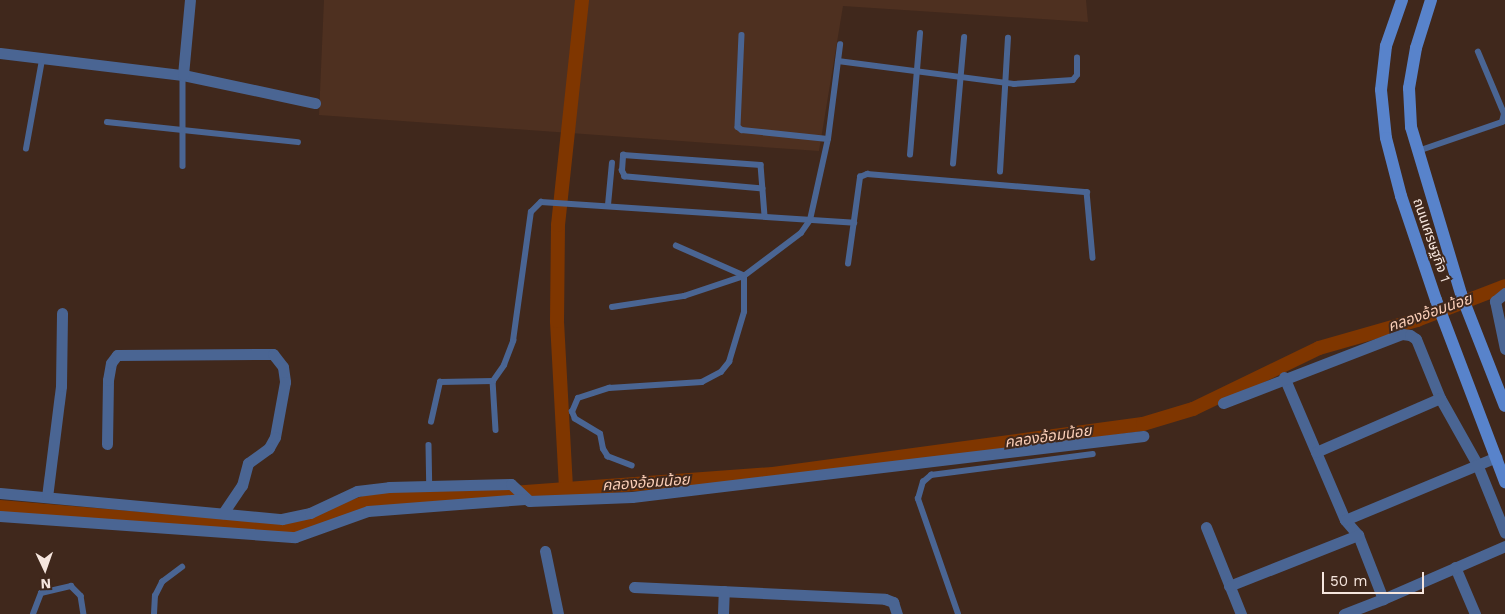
<!DOCTYPE html>
<meta charset="utf-8">
<style>
body{margin:0}
#map{position:relative;width:1505px;height:614px;overflow:hidden;background:#40281c;font-family:"Work Sans","Noto Sans Thai",sans-serif}
div>[style]{position:absolute}
.built>*{inset:0;background:#4e3020}
.canal>*{height:14px;margin:-7px;padding:0 7px;transform-origin:7px;border-radius:7px;background:#7f3600}
.lane>*{height:5.5px;margin:-2.75px;padding:0 2.75px;transform-origin:2.75px;border-radius:2.75px;background:#4a6593}
.street>*{height:11px;margin:-5.5px;padding:0 5.5px;transform-origin:5.5px;border-radius:5.5px;background:#4a6593}
.secondary>*{height:12px;margin:-6px;padding:0 6px;transform-origin:6px;border-radius:6px;background:#5883cb}
span{translate:-50% -50%;white-space:nowrap;text-align:center;line-height:1.15;-webkit-text-stroke:4px #40281c;paint-order:stroke}
.street-label{font-size:14px;color:#f6e6de}
.water-label{font-size:15px;color:#fbcfb8;font-style:italic}
.north{position:absolute;left:20px;top:544px;width:50px;height:50px;-webkit-text-stroke:4px #40281c;paint-order:stroke;rotate:177deg;font-size:14px;font-weight:700;line-height:20px;text-align:center;color:#f6e6de}
.north::after{content:'';display:block;margin:auto;width:18px;height:22px;background:#f6e6de;clip-path:polygon(50% 0,100% 100%,50% 72%,0 100%)}
.scale{position:absolute;left:1322px;top:572px;width:102px;height:22px;box-sizing:border-box;border:2px solid #f6e6de;border-top:0;padding-left:6px;font-size:15px;line-height:18px;white-space:nowrap;color:#f6e6de;-webkit-text-stroke:4px #40281c;paint-order:stroke}
</style>
<div id="map">
<div class="built">
<div style="clip-path:polygon(324px 0,1086px 0,1088px 22px,843px 6px,819px 151px,319px 115px)"></div>
</div>
<div class="canal">
<div style="left:566px;top:488px;width:167px;rotate:-93.1deg"></div>
<div style="left:557px;top:321px;width:96px;rotate:-89.4deg"></div>
<div style="left:558px;top:225px;width:226px;rotate:-83.9deg"></div>
<div style="left:0;top:507px;width:263px;rotate:4.8deg"></div>
<div style="left:262px;top:529px;width:39px;rotate:-3deg"></div>
<div style="left:301px;top:527px;width:78px;rotate:-21deg"></div>
<div style="left:374px;top:499px;width:98px;rotate:-1.8deg"></div>
<div style="left:472px;top:496px;width:302px;rotate:-4.2deg"></div>
<div style="left:773px;top:474px;width:373px;rotate:-7.7deg"></div>
<div style="left:1143px;top:424px;width:52px;rotate:-16.7deg"></div>
<div style="left:1193px;top:409px;width:140px;rotate:-25.8deg"></div>
<div style="left:1319px;top:348px;width:102px;rotate:-15.9deg"></div>
<div style="left:1417px;top:320px;width:94px;rotate:-21.1deg"></div>
</div>
<div class="lane">
<div style="left:742px;top:35px;width:92px;rotate:92.5deg"></div>
<div style="left:738px;top:127px;width:5px;rotate:37deg"></div>
<div style="left:742px;top:130px;width:86px;rotate:6deg"></div>
<div style="left:838px;top:61px;width:177px;rotate:7.4deg"></div>
<div style="left:1014px;top:84px;width:59px;rotate:-3.9deg"></div>
<div style="left:1073px;top:80px;width:6px;rotate:-51deg"></div>
<div style="left:1077px;top:75px;width:17px;rotate:-90deg"></div>
<div style="left:183px;top:75px;width:91px;rotate:90deg"></div>
<div style="left:107px;top:122px;width:192px;rotate:6deg"></div>
<div style="left:26px;top:149px;width:90px;rotate:-79.8deg"></div>
<div style="left:1418px;top:151px;width:89px;rotate:-19deg"></div>
<div style="left:1502px;top:122px;width:8px;rotate:-76deg"></div>
<div style="left:1504px;top:114px;width:67px;rotate:-112.8deg"></div>
<div style="left:910px;top:155px;width:122px;rotate:-85.3deg"></div>
<div style="left:953px;top:164px;width:127px;rotate:-85deg"></div>
<div style="left:1000px;top:172px;width:134px;rotate:-86.6deg"></div>
<div style="left:763px;top:189px;width:139px;rotate:-175deg"></div>
<div style="left:625px;top:177px;width:7px;rotate:-117deg"></div>
<div style="left:622px;top:171px;width:16px;rotate:-86deg"></div>
<div style="left:623px;top:155px;width:138px;rotate:4.1deg"></div>
<div style="left:761px;top:165px;width:51px;rotate:85.5deg"></div>
<div style="left:608px;top:205px;width:42px;rotate:-84.6deg"></div>
<div style="left:848px;top:264px;width:88px;rotate:-82.1deg"></div>
<div style="left:860px;top:177px;width:8px;rotate:-23deg"></div>
<div style="left:867px;top:174px;width:221px;rotate:4.7deg"></div>
<div style="left:1087px;top:192px;width:66px;rotate:84.8deg"></div>
<div style="left:612px;top:307px;width:73px;rotate:-8.7deg"></div>
<div style="left:684px;top:296px;width:63px;rotate:-18.4deg"></div>
<div style="left:744px;top:276px;width:71px;rotate:-37deg"></div>
<div style="left:801px;top:233px;width:16px;rotate:-55deg"></div>
<div style="left:810px;top:220px;width:83px;rotate:-77.5deg"></div>
<div style="left:828px;top:139px;width:95px;rotate:-82.7deg"></div>
<div style="left:493px;top:381px;width:49px;rotate:86.5deg"></div>
<div style="left:431px;top:422px;width:41px;rotate:-77.3deg"></div>
<div style="left:440px;top:382px;width:53px;rotate:-1.1deg"></div>
<div style="left:493px;top:381px;width:19px;rotate:-55deg"></div>
<div style="left:504px;top:365px;width:26px;rotate:-69deg"></div>
<div style="left:513px;top:341px;width:130px;rotate:-82.1deg"></div>
<div style="left:531px;top:212px;width:14px;rotate:-45deg"></div>
<div style="left:541px;top:202px;width:314px;rotate:3.8deg"></div>
<div style="left:429px;top:445px;width:39px;rotate:89deg"></div>
<div style="left:632px;top:466px;width:26px;rotate:-159deg"></div>
<div style="left:608px;top:457px;width:9px;rotate:-122deg"></div>
<div style="left:603px;top:449px;width:15px;rotate:-101deg"></div>
<div style="left:600px;top:434px;width:29px;rotate:-149deg"></div>
<div style="left:575px;top:419px;width:8px;rotate:-113deg"></div>
<div style="left:572px;top:412px;width:15px;rotate:-67deg"></div>
<div style="left:578px;top:398px;width:33px;rotate:-18deg"></div>
<div style="left:609px;top:388px;width:93px;rotate:-3.7deg"></div>
<div style="left:702px;top:382px;width:21px;rotate:-28deg"></div>
<div style="left:721px;top:372px;width:13px;rotate:-51deg"></div>
<div style="left:729px;top:362px;width:52px;rotate:-73.3deg"></div>
<div style="left:744px;top:312px;width:36px;rotate:-90deg"></div>
<div style="left:744px;top:276px;width:74px;rotate:-156.2deg"></div>
<div style="left:33px;top:614px;width:22px;rotate:-69deg"></div>
<div style="left:41px;top:593px;width:31px;rotate:-13deg"></div>
<div style="left:71px;top:586px;width:14px;rotate:45deg"></div>
<div style="left:81px;top:596px;width:18px;rotate:81deg"></div>
<div style="left:154px;top:614px;width:18px;rotate:-87deg"></div>
<div style="left:155px;top:596px;width:16px;rotate:-63deg"></div>
<div style="left:162px;top:582px;width:25px;rotate:-37deg"></div>
<div style="left:958px;top:614px;width:122px;rotate:-109.2deg"></div>
<div style="left:918px;top:499px;width:18px;rotate:-74deg"></div>
<div style="left:923px;top:482px;width:11px;rotate:-41deg"></div>
<div style="left:931px;top:475px;width:163px;rotate:-7.4deg"></div>
</div>
<div class="street">
<div style="left:0;top:53px;width:184px;rotate:6.9deg"></div>
<div style="left:183px;top:75px;width:135px;rotate:12deg"></div>
<div style="left:183px;top:75px;width:75px;rotate:-84.7deg"></div>
<div style="left:1505px;top:293px;width:13px;rotate:141deg"></div>
<div style="left:1495px;top:301px;width:49px;rotate:78.2deg"></div>
<div style="left:1284px;top:377px;width:155px;rotate:66.9deg"></div>
<div style="left:1345px;top:520px;width:20px;rotate:49deg"></div>
<div style="left:1358px;top:535px;width:69px;rotate:68.7deg"></div>
<div style="left:1383px;top:599px;width:42px;rotate:159deg"></div>
<div style="left:1223px;top:403px;width:192px;rotate:-21.1deg"></div>
<div style="left:1402px;top:334px;width:8px;rotate:7deg"></div>
<div style="left:1410px;top:335px;width:7px;rotate:34deg"></div>
<div style="left:1416px;top:339px;width:64px;rotate:67.9deg"></div>
<div style="left:1440px;top:398px;width:76px;rotate:60.7deg"></div>
<div style="left:1477px;top:464px;width:74px;rotate:67.9deg"></div>
<div style="left:107px;top:444px;width:64px;rotate:-89.1deg"></div>
<div style="left:108px;top:380px;width:17px;rotate:-80deg"></div>
<div style="left:111px;top:363px;width:10px;rotate:-53deg"></div>
<div style="left:117px;top:355px;width:156px;rotate:-0.4deg"></div>
<div style="left:273px;top:354px;width:16px;rotate:52deg"></div>
<div style="left:283px;top:367px;width:15px;rotate:82deg"></div>
<div style="left:285px;top:382px;width:56px;rotate:100.3deg"></div>
<div style="left:275px;top:437px;width:13px;rotate:119deg"></div>
<div style="left:269px;top:448px;width:26px;rotate:144deg"></div>
<div style="left:248px;top:463px;width:23px;rotate:105deg"></div>
<div style="left:242px;top:485px;width:34px;rotate:124deg"></div>
<div style="left:1316px;top:452px;width:135px;rotate:-23.5deg"></div>
<div style="left:0;top:493px;width:283px;rotate:5.3deg"></div>
<div style="left:282px;top:519px;width:29px;rotate:-12deg"></div>
<div style="left:310px;top:513px;width:52px;rotate:-25.1deg"></div>
<div style="left:357px;top:491px;width:32px;rotate:-7deg"></div>
<div style="left:389px;top:487px;width:122px;rotate:-1.4deg"></div>
<div style="left:511px;top:484px;width:25px;rotate:43deg"></div>
<div style="left:529px;top:501px;width:103px;rotate:-2.2deg"></div>
<div style="left:632px;top:497px;width:515px;rotate:-6.81deg"></div>
<div style="left:47px;top:497px;width:112px;rotate:-82.8deg"></div>
<div style="left:61px;top:386px;width:73px;rotate:-89.2deg"></div>
<div style="left:0;top:516px;width:296px;rotate:4.1deg"></div>
<div style="left:295px;top:537px;width:77px;rotate:-19.6deg"></div>
<div style="left:368px;top:511px;width:157px;rotate:-4.4deg"></div>
<div style="left:1345px;top:520px;width:164px;rotate:-22.6deg"></div>
<div style="left:1206px;top:527px;width:94px;rotate:68.1deg"></div>
<div style="left:545px;top:551px;width:64px;rotate:78.3deg"></div>
<div style="left:1455px;top:567px;width:51px;rotate:66.9deg"></div>
<div style="left:1229px;top:586px;width:139px;rotate:-21.6deg"></div>
<div style="left:634px;top:587px;width:251px;rotate:2.7deg"></div>
<div style="left:885px;top:599px;width:9px;rotate:21deg"></div>
<div style="left:893px;top:602px;width:13px;rotate:72deg"></div>
<div style="left:1383px;top:599px;width:133px;rotate:-23.5deg"></div>
<div style="left:723px;top:614px;width:23px;rotate:-88deg"></div>
</div>
<div class="secondary">
<div style="left:1402px;top:0;width:49px;rotate:109.2deg"></div>
<div style="left:1386px;top:46px;width:44px;rotate:96.5deg"></div>
<div style="left:1381px;top:90px;width:48px;rotate:84.1deg"></div>
<div style="left:1386px;top:138px;width:60px;rotate:75.5deg"></div>
<div style="left:1401px;top:196px;width:110px;rotate:71.4deg"></div>
<div style="left:1436px;top:300px;width:195px;rotate:69.2deg"></div>
<div style="left:1431px;top:0;width:50px;rotate:107.4deg"></div>
<div style="left:1416px;top:48px;width:41px;rotate:99.9deg"></div>
<div style="left:1409px;top:88px;width:39px;rotate:87deg"></div>
<div style="left:1411px;top:127px;width:174px;rotate:73.3deg"></div>
<div style="left:1461px;top:294px;width:120px;rotate:68.6deg"></div>
</div>
<div class="street-label">
<span style="left:1432px;top:240px;rotate:71deg">ถนนเศรษฐกิจ 1</span>
</div>
<div class="water-label">
<span style="left:1430px;top:313px;rotate:-19deg">คลองอ้อมน้อย</span>
<span style="left:1048px;top:437px;rotate:-8deg">คลองอ้อมน้อย</span>
<span style="left:646px;top:483px;rotate:-4deg">คลองอ้อมน้อย</span>
</div>
<div class="north">N</div>
<div class="scale">50 m</div>
</div>
